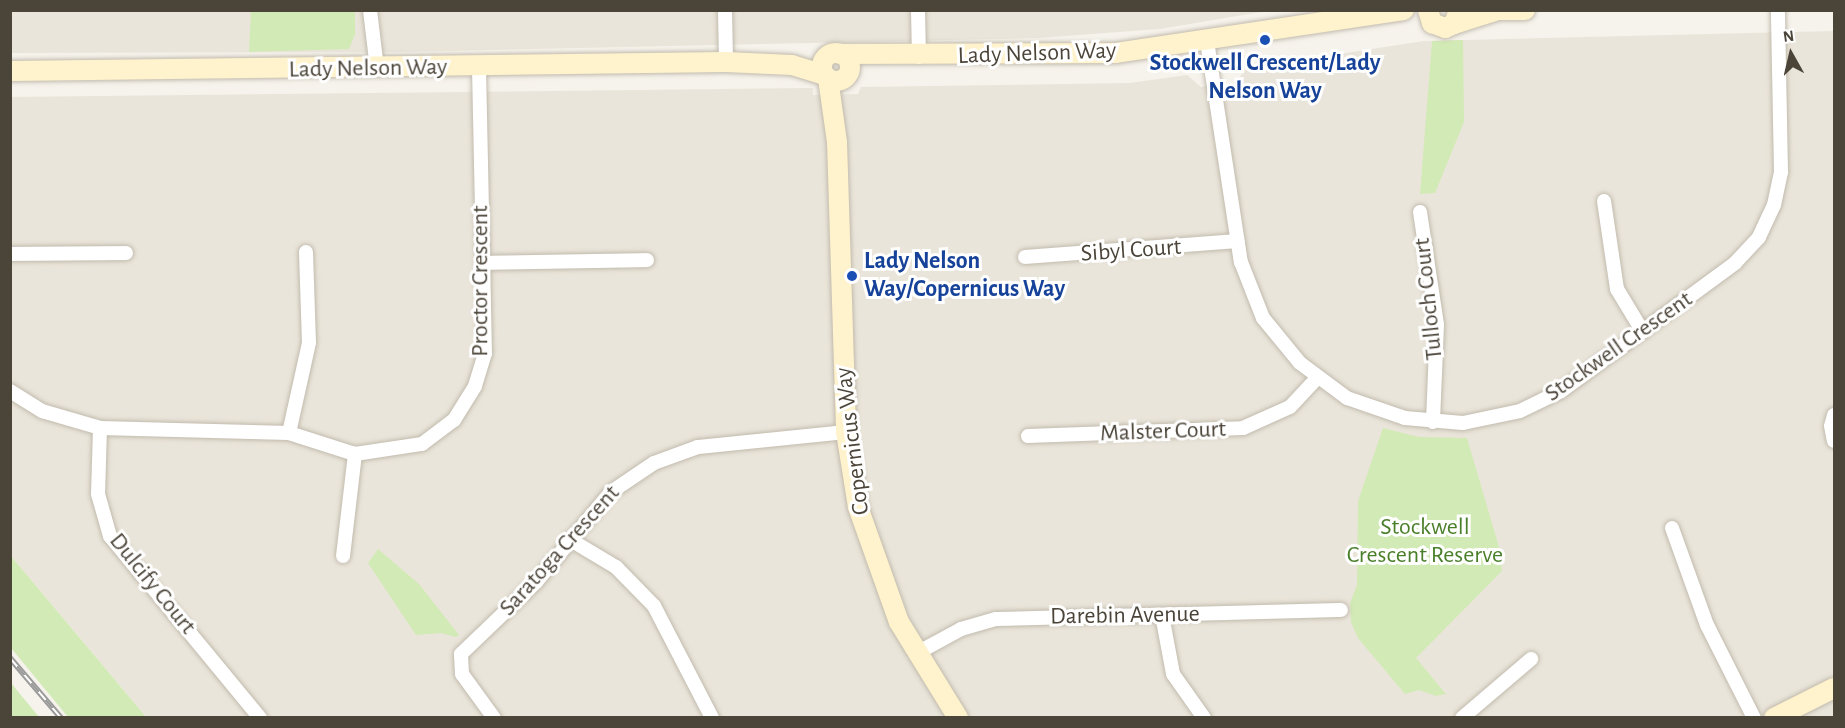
<!DOCTYPE html>
<style>
body{margin:0}
#map{position:relative;width:1845px;height:728px;overflow:hidden;background:#f6f3ec;font-family:"Alegreya Sans",sans-serif}
div>[style]{position:absolute}
.residential>*{inset:0;background:#eae5da}
.green>*{inset:0;background:#d2eab5}
.roads{filter:drop-shadow(0 0 2px #c2bbae) drop-shadow(0 0 2px #c2bbae)}
.street>*{height:14px;margin:-7px;padding:0 7px;transform-origin:7px;border-radius:7px;background:#fff}
.secondary>*{height:20px;margin:-10px;padding:0 10px;transform-origin:10px;border-radius:10px;background:#fff3cd}
.secondary>.ring{margin:-10px;padding:0;box-sizing:content-box;background:none;border:20px solid #fff3cd;border-radius:50%}
.rail>*{height:6px;margin-top:-3px;transform-origin:0;background:repeating-linear-gradient(90deg,#fff 0 11px,#9a9a9a 0 22px);box-sizing:border-box;border-block:2px solid #9a9a9a}
.dots>*{width:16px;height:16px;translate:-50% -50%;box-sizing:border-box;border:3px solid #fff;border-radius:50%}
span{translate:-50% -50%;white-space:nowrap;text-align:center;line-height:1.15;-webkit-text-stroke:6px #fff;paint-order:stroke}
.street-label{font-size:24px;color:#4b4439}
.transit-label{font-size:24px;color:#164399;font-weight:700}
.left{translate:0 -50%;text-align:left}
.park-label{font-size:24px;color:#4a7f2a}
.frame{position:absolute;inset:0;border:12px solid #4b4439;pointer-events:none}
.north{position:absolute;left:1761px;top:24px;width:60px;height:60px;-webkit-text-stroke:4px #fff;paint-order:stroke;rotate:352deg;font-size:16px;font-weight:700;line-height:24px;text-align:center;color:#4b4439}
.north::after{content:'';display:block;margin:auto;width:21px;height:27px;background:#4b4439;clip-path:polygon(50% 0,100% 100%,50% 72%,0 100%)}
</style>
<div id="map">
<div class="residential">
<div style="clip-path:polygon(10px 11px,1267px 11px,1160px 29px,1038px 38px,397px 52px,11px 53px)"></div>
<div style="clip-path:polygon(1834px 31px,1834px 717px,146px 717px,11px 556px,10px 97px,813px 88px,813px 95px,858px 94px,861px 87px,1129px 83px,1187px 75px,1201px 87px,1235px 83px,1247px 68px,1424px 41px)"></div>
</div>
<div class="green">
<div style="clip-path:polygon(251px 11px,355px 11px,355px 34px,349px 49px,249px 52px)"></div>
<div style="clip-path:polygon(1463px 40px,1464px 122px,1435px 193px,1420px 194px,1432px 41px)"></div>
<div style="clip-path:polygon(1383px 428px,1419px 437px,1467px 438px,1499px 547px,1502px 571px,1416px 658px,1446px 694px,1436px 696px,1419px 690px,1405px 694px,1358px 638px,1351px 622px,1350px 603px,1357px 585px,1358px 501px)"></div>
<div style="clip-path:polygon(378px 549px,419px 584px,459px 635px,456px 637px,441px 633px,416px 635px,368px 563px)"></div>
<div style="clip-path:polygon(11px 556px,146px 717px,68px 717px,11px 648px)"></div>
<div style="clip-path:polygon(11px 683px,39px 717px,11px 717px)"></div>
</div>
<div class="roads">
<div class="street">
<div style="left:370px;top:10px;width:59px;rotate:83.2deg"></div>
<div style="left:725px;top:10px;width:52px;rotate:88.9deg"></div>
<div style="left:918px;top:10px;width:47px;rotate:88.8deg"></div>
<div style="left:1207px;top:41px;width:224px;rotate:81.3deg"></div>
<div style="left:1241px;top:262px;width:60px;rotate:68.6deg"></div>
<div style="left:1263px;top:318px;width:58px;rotate:50.6deg"></div>
<div style="left:1300px;top:363px;width:59px;rotate:36.7deg"></div>
<div style="left:1347px;top:398px;width:61px;rotate:19deg"></div>
<div style="left:1405px;top:418px;width:58px;rotate:4.9deg"></div>
<div style="left:1463px;top:423px;width:58px;rotate:-11.9deg"></div>
<div style="left:1520px;top:411px;width:46px;rotate:-26deg"></div>
<div style="left:1561px;top:391px;width:216px;rotate:-36.3deg"></div>
<div style="left:1735px;top:263px;width:35px;rotate:-47deg"></div>
<div style="left:1759px;top:237px;width:35px;rotate:-65deg"></div>
<div style="left:1774px;top:205px;width:34px;rotate:-78deg"></div>
<div style="left:1781px;top:172px;width:162px;rotate:-91.1deg"></div>
<div style="left:1604px;top:201px;width:89px;rotate:81.6deg"></div>
<div style="left:1617px;top:289px;width:50px;rotate:58.8deg"></div>
<div style="left:1420px;top:212px;width:114px;rotate:81.4deg"></div>
<div style="left:1437px;top:325px;width:97px;rotate:92.4deg"></div>
<div style="left:10px;top:254px;width:116px;rotate:-0.5deg"></div>
<div style="left:1025px;top:257px;width:213px;rotate:-4.3deg"></div>
<div style="left:483px;top:263px;width:164px;rotate:-1deg"></div>
<div style="left:10px;top:391px;width:38px;rotate:32deg"></div>
<div style="left:42px;top:411px;width:60px;rotate:16.3deg"></div>
<div style="left:100px;top:428px;width:189px;rotate:1.5deg"></div>
<div style="left:289px;top:433px;width:69px;rotate:17.7deg"></div>
<div style="left:355px;top:454px;width:68px;rotate:-8.5deg"></div>
<div style="left:422px;top:444px;width:40px;rotate:-37deg"></div>
<div style="left:454px;top:420px;width:40px;rotate:-58deg"></div>
<div style="left:475px;top:386px;width:34px;rotate:-73deg"></div>
<div style="left:485px;top:354px;width:287px;rotate:-91.2deg"></div>
<div style="left:1834px;top:415px;width:11px;rotate:105deg"></div>
<div style="left:1831px;top:426px;width:15px;rotate:79deg"></div>
<div style="left:100px;top:428px;width:66px;rotate:91.7deg"></div>
<div style="left:98px;top:494px;width:44px;rotate:74.1deg"></div>
<div style="left:110px;top:536px;width:236px;rotate:50.5deg"></div>
<div style="left:289px;top:433px;width:92px;rotate:-77.5deg"></div>
<div style="left:309px;top:343px;width:91px;rotate:-91.9deg"></div>
<div style="left:1028px;top:436px;width:215px;rotate:-2.1deg"></div>
<div style="left:1243px;top:428px;width:51px;rotate:-24.1deg"></div>
<div style="left:1290px;top:407px;width:40px;rotate:-47deg"></div>
<div style="left:1672px;top:528px;width:103px;rotate:70.2deg"></div>
<div style="left:1707px;top:625px;width:104px;rotate:63.2deg"></div>
<div style="left:569px;top:539px;width:55px;rotate:30.8deg"></div>
<div style="left:616px;top:567px;width:54px;rotate:45.7deg"></div>
<div style="left:654px;top:606px;width:126px;rotate:62.6deg"></div>
<div style="left:343px;top:556px;width:103px;rotate:-83.3deg"></div>
<div style="left:1162px;top:615px;width:60px;rotate:79.4deg"></div>
<div style="left:1173px;top:674px;width:54px;rotate:54.8deg"></div>
<div style="left:917px;top:653px;width:50px;rotate:-28.6deg"></div>
<div style="left:961px;top:629px;width:36px;rotate:-16deg"></div>
<div style="left:996px;top:619px;width:345px;rotate:-1.5deg"></div>
<div style="left:494px;top:718px;width:54px;rotate:-126deg"></div>
<div style="left:462px;top:674px;width:20px;rotate:-93deg"></div>
<div style="left:461px;top:654px;width:104px;rotate:-43.8deg"></div>
<div style="left:536px;top:582px;width:117px;rotate:-50.2deg"></div>
<div style="left:611px;top:492px;width:52px;rotate:-34deg"></div>
<div style="left:654px;top:463px;width:47px;rotate:-20deg"></div>
<div style="left:698px;top:447px;width:149px;rotate:-5.8deg"></div>
<div style="left:1462px;top:718px;width:91px;rotate:-40.5deg"></div>
</div>
<div class="secondary">
<div style="left:1428px;top:10px;width:14px;rotate:73deg"></div>
<div style="left:1432px;top:23px;width:14px;rotate:21deg"></div>
<div style="left:1445px;top:28px;width:10px;rotate:-24deg"></div>
<div style="left:1454px;top:24px;width:15px;rotate:-70deg"></div>
<div style="left:1490px;top:10px;width:35px"></div>
<div style="left:1454px;top:24px;width:43px;rotate:-17.6deg"></div>
<div class="ring" style="left:822px;top:53px;width:8px;height:8px"></div>
<div style="left:840px;top:54px;width:276px;rotate:-0.2deg"></div>
<div style="left:1116px;top:53px;width:291px;rotate:-8.5deg"></div>
<div style="left:10px;top:71px;width:716px;rotate:-0.72deg"></div>
<div style="left:726px;top:62px;width:66px;rotate:2.6deg"></div>
<div style="left:792px;top:65px;width:34px;rotate:17deg"></div>
<div style="left:828px;top:78px;width:65px;rotate:82deg"></div>
<div style="left:837px;top:142px;width:290px;rotate:88.2deg"></div>
<div style="left:846px;top:432px;width:76px;rotate:80.9deg"></div>
<div style="left:858px;top:507px;width:122px;rotate:70.4deg"></div>
<div style="left:899px;top:622px;width:113px;rotate:58.4deg"></div>
<div style="left:1774px;top:718px;width:67px;rotate:-26.6deg"></div>
</div>
</div>
<div class="rail">
<div style="left:10px;top:658px;width:79px;rotate:49.6deg"></div>
</div>
<div class="dots">
<div style="left:1265px;top:40px;background:#1a4fb4"></div>
<div style="left:852px;top:276px;background:#1a4fb4"></div>
</div>
<div class="street-label">
<span style="left:1037px;top:54px;rotate:-2deg">Lady Nelson Way</span>
<span style="left:368px;top:69px;rotate:-1deg">Lady Nelson Way</span>
<span style="left:1131px;top:251px;rotate:-4deg">Sibyl Court</span>
<span style="left:481px;top:281px;rotate:-90deg">Proctor Crescent</span>
<span style="left:1429px;top:299px;rotate:-96deg">Tulloch Court</span>
<span style="left:1619px;top:347px;rotate:-35deg">Stockwell Crescent</span>
<span style="left:1163px;top:432px;rotate:-2deg">Malster Court</span>
<span style="left:853px;top:441px;rotate:-97deg">Copernicus Way</span>
<span style="left:560px;top:551px;rotate:-48deg">Saratoga Crescent</span>
<span style="left:152px;top:584px;rotate:51deg">Dulcify Court</span>
<span style="left:1125px;top:616px;rotate:-1deg">Darebin Avenue</span>
</div>
<div class="transit-label">
<span style="left:1265px;top:78px">Stockwell Crescent/Lady<br>Nelson Way</span>
<span class="left" style="left:864px;top:276px">Lady Nelson<br>Way/Copernicus Way</span>
</div>
<div class="park-label">
<span style="left:1425px;top:542px">Stockwell<br>Crescent Reserve</span>
</div>
<div class="frame"></div>
<div class="north">N</div>
</div>
